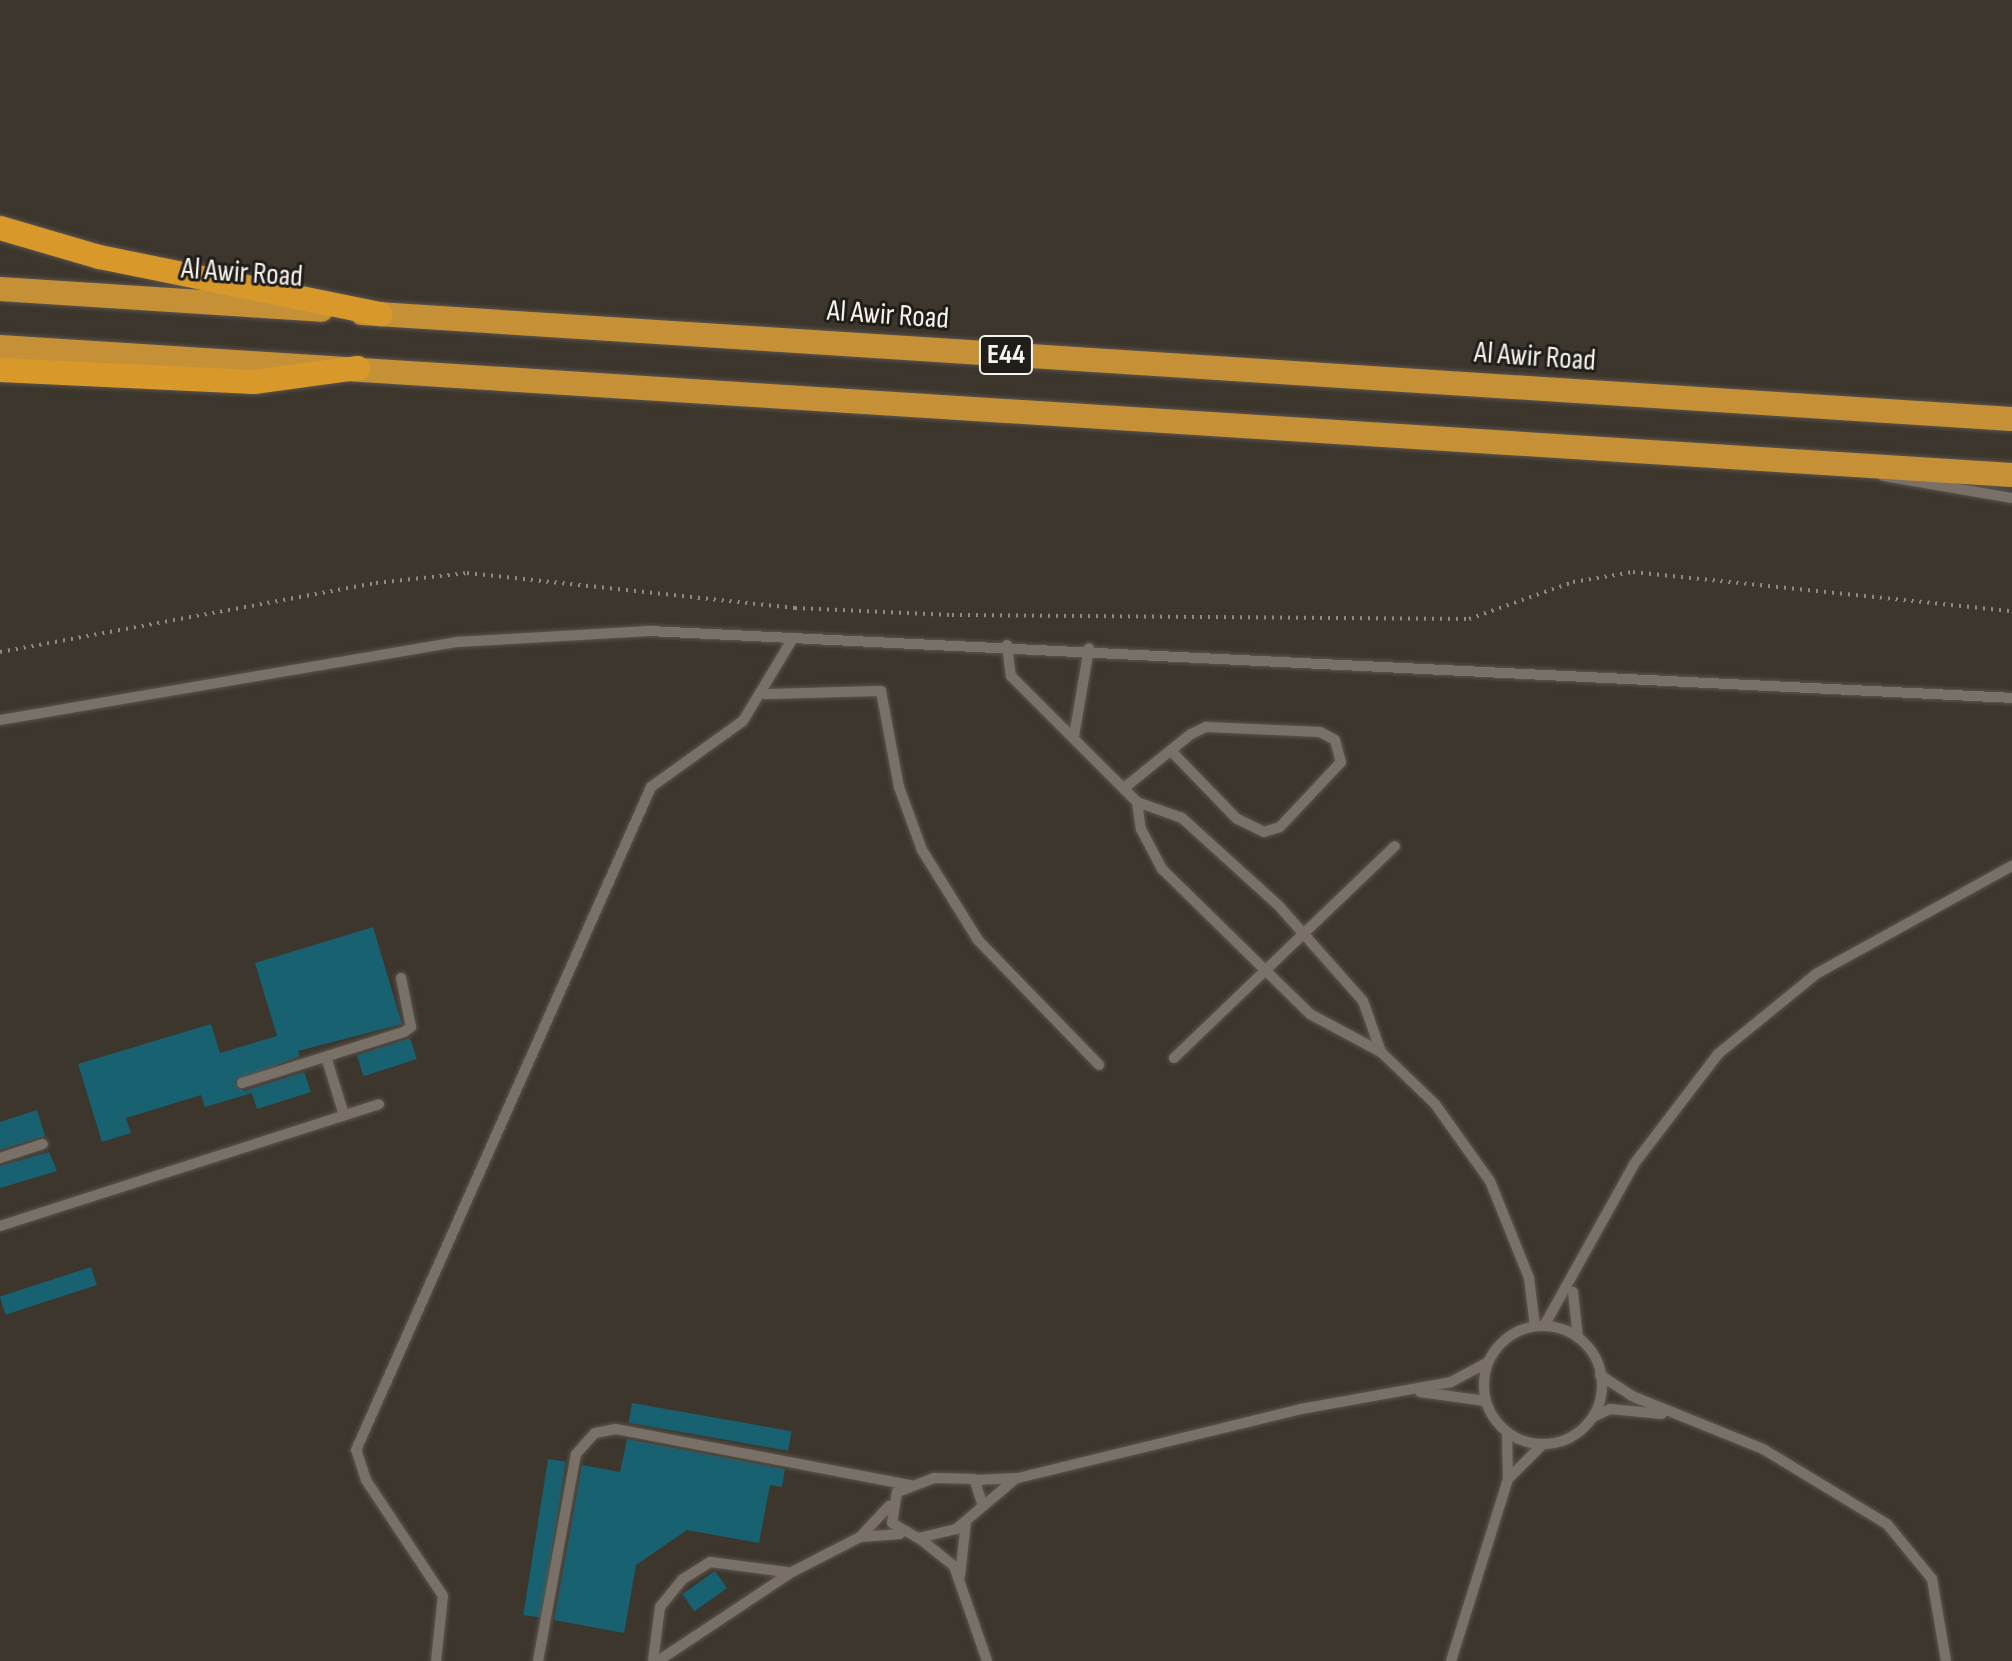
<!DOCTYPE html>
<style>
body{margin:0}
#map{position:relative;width:2012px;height:1661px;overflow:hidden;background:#3d362d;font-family:"Sofia Sans Condensed",sans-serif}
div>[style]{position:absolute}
.building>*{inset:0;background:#176170;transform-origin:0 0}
.path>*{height:4px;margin-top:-2px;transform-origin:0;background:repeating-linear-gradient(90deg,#8e8981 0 2px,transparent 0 8px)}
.roads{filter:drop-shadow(0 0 2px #5b554d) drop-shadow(0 0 2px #5b554d)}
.service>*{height:10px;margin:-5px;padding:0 5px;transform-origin:5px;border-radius:5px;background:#797167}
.service>.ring{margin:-5px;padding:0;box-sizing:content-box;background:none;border:10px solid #797167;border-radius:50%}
.trunk>*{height:24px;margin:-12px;padding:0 12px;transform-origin:12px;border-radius:12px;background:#c69136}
.motorway>*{height:24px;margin:-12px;padding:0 12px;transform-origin:12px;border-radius:12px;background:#d9992a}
span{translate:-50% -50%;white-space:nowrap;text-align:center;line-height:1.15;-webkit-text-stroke:6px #211e1a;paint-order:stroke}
.shield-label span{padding:2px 6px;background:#211e1a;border:2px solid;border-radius:6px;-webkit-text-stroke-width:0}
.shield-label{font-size:28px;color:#f7f3ed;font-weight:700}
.street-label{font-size:30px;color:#f7f3ed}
</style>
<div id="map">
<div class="building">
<div style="clip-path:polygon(373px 927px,402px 1024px,298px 1051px,300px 1056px,234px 1082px,244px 1091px,304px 1072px,311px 1092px,257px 1109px,252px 1093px,205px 1107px,201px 1095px,126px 1118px,131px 1133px,102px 1142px,78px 1064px,211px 1024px,220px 1053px,277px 1036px,255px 963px)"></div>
<div style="left:410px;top:1038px;width:22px;height:56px;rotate:72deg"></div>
<div style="clip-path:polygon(37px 1110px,45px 1136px,0 1150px,0 1122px)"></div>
<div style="clip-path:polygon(49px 1152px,57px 1171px,0 1188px,0 1166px)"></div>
<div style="left:91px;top:1267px;width:19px;height:96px;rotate:72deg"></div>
<div style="left:632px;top:1403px;width:162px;height:20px;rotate:10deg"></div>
<div style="clip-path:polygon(627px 1439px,785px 1469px,782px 1487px,770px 1485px,759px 1543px,687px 1530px,636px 1565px,624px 1633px,554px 1620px,582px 1465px,620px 1472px)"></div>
<div style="left:548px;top:1459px;width:18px;height:158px;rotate:9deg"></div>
<div style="left:715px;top:1571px;width:21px;height:40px;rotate:55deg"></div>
</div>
<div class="path">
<div style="left:0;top:652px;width:382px;rotate:-10.4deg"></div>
<div style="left:376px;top:583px;width:92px;rotate:-6.3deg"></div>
<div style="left:467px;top:573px;width:330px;rotate:6.1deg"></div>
<div style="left:795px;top:608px;width:157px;rotate:2.6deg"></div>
<div style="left:952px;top:615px;width:517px;rotate:0.44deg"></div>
<div style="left:1469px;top:619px;width:110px;rotate:-19.6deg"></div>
<div style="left:1573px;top:582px;width:61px;rotate:-9.5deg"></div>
<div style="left:1633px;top:572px;width:381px;rotate:5.9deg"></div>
</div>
<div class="roads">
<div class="service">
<div style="left:1883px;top:476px;width:131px;rotate:9.7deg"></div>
<div style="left:1007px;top:645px;width:31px;rotate:83deg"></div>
<div style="left:1011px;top:676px;width:178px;rotate:45deg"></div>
<div style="left:765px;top:694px;width:116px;rotate:-1.5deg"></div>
<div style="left:881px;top:691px;width:98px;rotate:79.4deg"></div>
<div style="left:899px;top:787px;width:67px;rotate:69.9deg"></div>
<div style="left:922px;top:850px;width:106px;rotate:58.1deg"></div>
<div style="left:978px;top:940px;width:174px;rotate:45.9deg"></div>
<div style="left:0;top:720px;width:465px;rotate:-9.7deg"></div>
<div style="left:458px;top:642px;width:191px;rotate:-3.3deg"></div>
<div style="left:649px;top:631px;width:1365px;rotate:2.81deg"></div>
<div style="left:1074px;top:736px;width:89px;rotate:-80.3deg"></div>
<div style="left:1124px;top:788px;width:86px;rotate:-38.9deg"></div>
<div style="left:1191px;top:734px;width:17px;rotate:-25deg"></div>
<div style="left:1206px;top:727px;width:114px;rotate:2.5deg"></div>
<div style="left:1320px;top:732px;width:17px;rotate:28deg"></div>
<div style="left:1335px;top:740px;width:23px;rotate:75deg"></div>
<div style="left:1341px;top:762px;width:89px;rotate:133.2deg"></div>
<div style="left:1280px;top:827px;width:17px;rotate:163deg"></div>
<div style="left:1264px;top:832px;width:30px;rotate:-154deg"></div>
<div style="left:1237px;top:819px;width:95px;rotate:-134.1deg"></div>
<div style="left:1381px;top:1052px;width:54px;rotate:-109.4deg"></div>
<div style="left:1363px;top:1001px;width:128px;rotate:-131.5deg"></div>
<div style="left:1278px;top:905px;width:130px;rotate:-137.8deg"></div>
<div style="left:1182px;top:818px;width:48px;rotate:-160.4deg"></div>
<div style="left:1137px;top:802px;width:27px;rotate:82deg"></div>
<div style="left:1141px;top:829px;width:45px;rotate:62.3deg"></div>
<div style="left:1162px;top:869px;width:207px;rotate:44.4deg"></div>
<div style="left:1310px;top:1014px;width:81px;rotate:28.2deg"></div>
<div style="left:1381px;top:1052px;width:75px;rotate:43.9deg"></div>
<div style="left:1435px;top:1104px;width:95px;rotate:54.5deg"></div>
<div style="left:1490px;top:1181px;width:105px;rotate:68.1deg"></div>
<div style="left:1529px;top:1278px;width:48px;rotate:82.9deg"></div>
<div style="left:1174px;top:1058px;width:306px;rotate:-43.8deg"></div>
<div style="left:327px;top:1060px;width:58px;rotate:72.8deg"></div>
<div style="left:242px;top:1083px;width:170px;rotate:-17.5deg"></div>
<div style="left:404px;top:1032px;width:9px;rotate:-36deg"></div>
<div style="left:411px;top:1027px;width:50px;rotate:-101.5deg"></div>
<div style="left:0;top:1158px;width:45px;rotate:-18deg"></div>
<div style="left:0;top:1226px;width:398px;rotate:-17.8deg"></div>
<div style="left:1573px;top:1292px;width:46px;rotate:83.8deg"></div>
<div style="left:1544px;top:1326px;width:185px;rotate:-60.9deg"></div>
<div style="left:1634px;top:1164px;width:138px;rotate:-52.6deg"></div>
<div style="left:1718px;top:1054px;width:127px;rotate:-39.2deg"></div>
<div style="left:1816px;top:974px;width:224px;rotate:-28.9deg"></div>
<div class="ring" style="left:1484px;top:1326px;width:108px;height:108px"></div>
<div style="left:1600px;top:1375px;width:38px;rotate:33deg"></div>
<div style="left:1632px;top:1396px;width:141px;rotate:22deg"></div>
<div style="left:1763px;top:1449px;width:145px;rotate:31.2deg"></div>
<div style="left:1887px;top:1524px;width:71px;rotate:50.7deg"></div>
<div style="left:1932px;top:1579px;width:83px;rotate:80.3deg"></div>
<div style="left:1420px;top:1392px;width:66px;rotate:7.9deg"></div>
<div style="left:1593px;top:1417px;width:19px;rotate:-25deg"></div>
<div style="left:1610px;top:1409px;width:52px;rotate:5.5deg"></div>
<div style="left:1507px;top:1432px;width:46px;rotate:88.8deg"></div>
<div style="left:975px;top:1480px;width:43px;rotate:-2.7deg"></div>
<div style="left:1018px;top:1478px;width:291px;rotate:-13.7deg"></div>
<div style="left:1301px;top:1409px;width:152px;rotate:-10.2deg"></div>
<div style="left:1451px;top:1382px;width:42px;rotate:-28.4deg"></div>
<div style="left:982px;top:1503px;width:25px;rotate:-108deg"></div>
<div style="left:974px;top:1479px;width:40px;rotate:-178.6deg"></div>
<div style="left:934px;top:1478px;width:40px;rotate:159deg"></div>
<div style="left:897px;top:1492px;width:31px;rotate:99deg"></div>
<div style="left:892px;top:1523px;width:30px;rotate:30deg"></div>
<div style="left:918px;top:1538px;width:39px;rotate:-13deg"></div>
<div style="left:956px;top:1529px;width:75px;rotate:-40.1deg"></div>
<div style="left:862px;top:1535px;width:40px;rotate:-47deg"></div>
<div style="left:919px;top:1538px;width:45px;rotate:38.7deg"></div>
<div style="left:954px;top:1566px;width:101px;rotate:70.8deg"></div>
<div style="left:960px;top:1576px;width:54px;rotate:-83.7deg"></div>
<div style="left:436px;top:1661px;width:65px;rotate:-83.9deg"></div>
<div style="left:443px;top:1596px;width:139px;rotate:-123.6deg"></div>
<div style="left:366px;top:1480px;width:32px;rotate:-108deg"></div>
<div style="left:356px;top:1450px;width:726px;rotate:-66.01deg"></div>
<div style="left:651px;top:787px;width:113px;rotate:-35.7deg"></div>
<div style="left:743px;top:721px;width:97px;rotate:-58.9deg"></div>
<div style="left:538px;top:1661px;width:210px;rotate:-79.6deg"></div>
<div style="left:576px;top:1454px;width:28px;rotate:-48deg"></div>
<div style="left:595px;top:1433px;width:21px;rotate:-11deg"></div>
<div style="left:616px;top:1429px;width:299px;rotate:10.8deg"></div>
<div style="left:653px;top:1661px;width:54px;rotate:-82.6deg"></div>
<div style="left:660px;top:1607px;width:36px;rotate:-51deg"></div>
<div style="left:683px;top:1579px;width:32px;rotate:-32deg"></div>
<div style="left:710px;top:1562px;width:77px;rotate:7.5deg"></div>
<div style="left:658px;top:1661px;width:161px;rotate:-33.6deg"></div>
<div style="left:792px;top:1572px;width:76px;rotate:-27.2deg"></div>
<div style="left:860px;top:1537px;width:40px;rotate:-4.3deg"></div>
<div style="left:1451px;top:1661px;width:191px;rotate:-72.6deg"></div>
<div style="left:1508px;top:1479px;width:49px;rotate:-45deg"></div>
</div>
<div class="trunk">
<div style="left:0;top:289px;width:322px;rotate:3.7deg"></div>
<div style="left:362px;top:313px;width:1653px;rotate:3.68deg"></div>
<div style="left:0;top:347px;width:2016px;rotate:3.64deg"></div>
</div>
<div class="motorway">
<div style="left:0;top:228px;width:103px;rotate:16.3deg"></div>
<div style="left:99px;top:257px;width:287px;rotate:11.5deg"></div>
<div style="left:0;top:370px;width:254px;rotate:2.7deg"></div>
<div style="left:254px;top:382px;width:105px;rotate:-7.7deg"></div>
</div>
</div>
<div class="shield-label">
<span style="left:1006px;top:355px">E44</span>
</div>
<div class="street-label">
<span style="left:242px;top:273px;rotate:4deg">Al Awir Road</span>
<span style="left:888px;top:315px;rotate:4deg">Al Awir Road</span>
<span style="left:1535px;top:357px;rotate:4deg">Al Awir Road</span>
</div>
</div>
